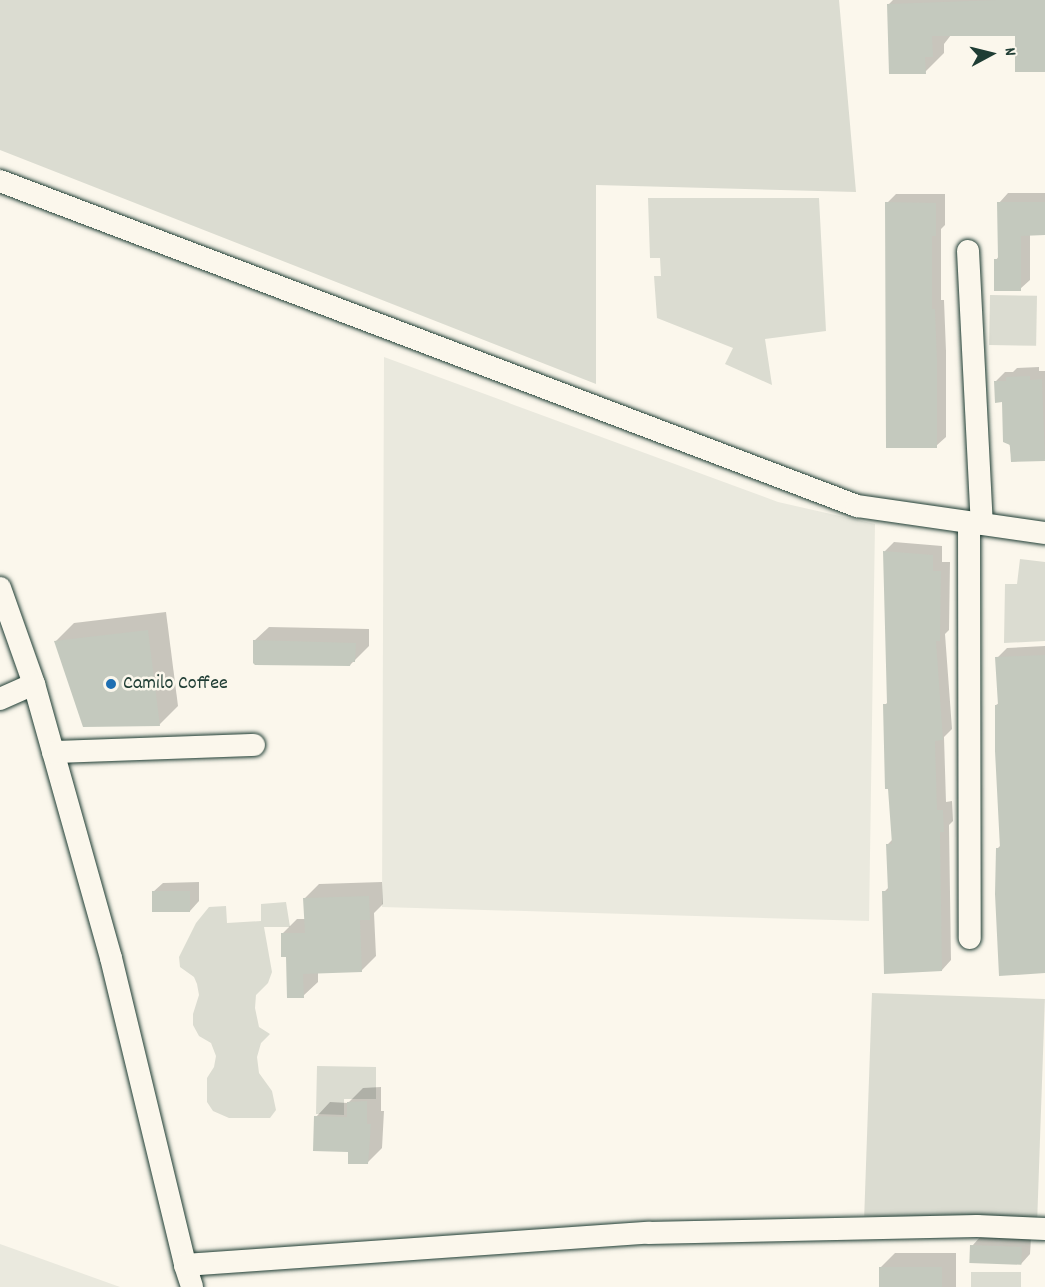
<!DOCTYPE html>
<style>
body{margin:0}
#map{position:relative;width:1045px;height:1287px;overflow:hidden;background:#fbf7ec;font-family:Dekko,sans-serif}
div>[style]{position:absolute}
.built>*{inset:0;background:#eae9de}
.green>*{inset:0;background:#dbdcd1;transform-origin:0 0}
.shadow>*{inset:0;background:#0003}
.building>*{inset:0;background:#c4c9be;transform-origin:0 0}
.roads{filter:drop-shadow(0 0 2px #1f3d34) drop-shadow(0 0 2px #1f3d34)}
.minor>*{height:22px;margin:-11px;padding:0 11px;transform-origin:11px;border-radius:11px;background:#fbf7ec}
.dots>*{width:16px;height:16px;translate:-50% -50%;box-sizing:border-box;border:3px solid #fbf7ec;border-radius:50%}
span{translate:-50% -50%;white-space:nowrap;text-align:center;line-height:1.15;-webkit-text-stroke:5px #fbf7ec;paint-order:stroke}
.poi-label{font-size:20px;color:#1f3d34}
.left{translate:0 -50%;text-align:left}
.north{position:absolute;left:961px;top:24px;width:60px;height:60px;-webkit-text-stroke:4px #fbf7ec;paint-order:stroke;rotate:83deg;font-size:16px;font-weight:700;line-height:24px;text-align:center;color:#1f3d34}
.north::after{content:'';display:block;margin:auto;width:21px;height:27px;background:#1f3d34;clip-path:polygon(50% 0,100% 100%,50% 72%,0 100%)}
</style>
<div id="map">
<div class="built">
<div style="clip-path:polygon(384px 357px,778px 502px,875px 524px,869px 921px,382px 907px)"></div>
<div style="clip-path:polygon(0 1244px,120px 1287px,0 1287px)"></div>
</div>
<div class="green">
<div style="clip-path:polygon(0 0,839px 0,856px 192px,596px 185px,596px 384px,0 150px)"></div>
<div style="clip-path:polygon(648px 198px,819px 198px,826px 331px,765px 339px,772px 385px,725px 364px,733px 348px,657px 318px,654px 276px,661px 276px,660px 258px,650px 258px)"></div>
<div style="left:990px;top:295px;width:47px;height:50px;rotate:1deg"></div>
<div style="clip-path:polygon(1020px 559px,1045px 562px,1045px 641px,1004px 643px,1005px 584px,1017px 584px)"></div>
<div style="clip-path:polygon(286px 902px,290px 927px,264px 927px,272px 972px,268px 983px,256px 995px,255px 1008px,259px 1027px,270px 1034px,261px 1043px,257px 1057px,259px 1073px,272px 1091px,276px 1110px,270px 1118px,229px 1118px,213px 1111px,207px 1102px,207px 1078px,214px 1067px,216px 1056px,211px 1043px,199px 1036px,193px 1025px,193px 1014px,199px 995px,197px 984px,194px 977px,180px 967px,179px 957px,196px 923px,209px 907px,226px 906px,227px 923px,261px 921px,261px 904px)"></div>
<div style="left:872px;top:993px;width:173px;height:223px;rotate:2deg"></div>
<div style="clip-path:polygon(317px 1066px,376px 1067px,376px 1099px,344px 1099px,344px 1115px,316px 1114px)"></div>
<div style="left:971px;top:1272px;width:50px;height:15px"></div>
</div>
<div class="shadow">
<div style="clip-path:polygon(893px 0,1045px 0,1045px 70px,1016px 34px,951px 35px,944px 44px,944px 53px,925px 72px,888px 5px)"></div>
<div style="clip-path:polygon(1008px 193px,1045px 193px,1045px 234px,1030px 234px,1030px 280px,1020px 289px,996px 260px,999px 256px,999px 203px)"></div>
<div style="clip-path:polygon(896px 194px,945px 194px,945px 225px,941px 229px,941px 300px,944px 300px,946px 351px,946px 437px,936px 446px,887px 203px)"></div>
<div style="clip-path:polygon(1039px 367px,1039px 371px,1045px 371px,1045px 459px,1012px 461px,1003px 401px,995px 382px,1005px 372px,1013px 372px,1017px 368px)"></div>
<div style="clip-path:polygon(894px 542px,942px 546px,942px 562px,950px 562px,949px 630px,945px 634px,952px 729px,944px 737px,946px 802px,952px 801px,953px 821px,949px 825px,951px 960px,942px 970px,884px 892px,889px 887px,887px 845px,893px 839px,885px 705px,889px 701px,885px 551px)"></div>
<div style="clip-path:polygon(166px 612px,178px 706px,159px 725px,55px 642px,74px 623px)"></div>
<div style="clip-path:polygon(269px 627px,369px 629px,369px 646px,350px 665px,254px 641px)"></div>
<div style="clip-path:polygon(1045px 646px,1045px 972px,997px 849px,1001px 845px,996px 705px,999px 703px,997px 658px,1007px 648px)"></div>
<div style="clip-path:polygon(199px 882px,199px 901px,190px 911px,153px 892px,163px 883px)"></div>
<div style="clip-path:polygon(382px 882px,383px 904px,374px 913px,376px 956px,361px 971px,318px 972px,318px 982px,303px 996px,282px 934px,297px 919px,306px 919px,305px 898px,319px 884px)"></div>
<div style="clip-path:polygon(381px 1087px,381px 1111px,384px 1111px,382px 1148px,367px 1163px,349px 1150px,316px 1117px,330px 1102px,348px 1103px,363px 1088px)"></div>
<div style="clip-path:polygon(981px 1236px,1031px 1238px,1030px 1254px,1021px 1264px,972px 1246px)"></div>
<div style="clip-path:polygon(895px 1253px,956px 1253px,956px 1287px,881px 1287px,881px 1267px)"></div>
</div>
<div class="building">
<div style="clip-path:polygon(997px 0,1045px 0,1045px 72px,1015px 72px,1015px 36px,932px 36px,933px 57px,925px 57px,926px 74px,889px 74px,887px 4px)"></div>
<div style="clip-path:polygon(885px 202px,936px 203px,936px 236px,932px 236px,932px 309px,935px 309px,937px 361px,937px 448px,886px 448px)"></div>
<div style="clip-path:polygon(997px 202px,1045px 202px,1045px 235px,1021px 236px,1021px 291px,994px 291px,994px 259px,998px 259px)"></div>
<div style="clip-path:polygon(1030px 376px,1030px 380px,1042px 379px,1045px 461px,1011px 462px,1010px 445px,1003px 442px,1002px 402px,995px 403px,994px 381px,1006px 381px,1006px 377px)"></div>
<div style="clip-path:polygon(883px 551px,933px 555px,933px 571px,941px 571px,940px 641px,936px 641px,943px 740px,935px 741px,937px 810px,943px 810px,944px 832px,940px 832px,942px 971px,884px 974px,882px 891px,888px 891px,886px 844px,892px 844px,888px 789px,885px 789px,883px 704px,887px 704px)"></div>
<div style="clip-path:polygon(148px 630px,160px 726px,83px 727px,54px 641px)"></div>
<div style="clip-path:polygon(253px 640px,356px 643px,355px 662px,351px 662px,350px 666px,255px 665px,253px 663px)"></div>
<div style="clip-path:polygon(1045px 655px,1045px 973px,999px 976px,995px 894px,996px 848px,1000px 848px,995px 751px,995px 705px,998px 705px,995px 657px)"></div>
<div style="left:152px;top:891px;width:38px;height:21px"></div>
<div style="clip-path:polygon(369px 896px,370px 920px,360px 920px,362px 972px,303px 974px,304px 998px,287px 998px,286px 957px,281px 957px,281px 933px,305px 933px,303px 898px)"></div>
<div style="clip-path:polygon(367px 1101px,367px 1124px,371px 1124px,368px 1164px,348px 1164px,348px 1152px,313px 1151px,314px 1116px,347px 1117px,347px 1102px)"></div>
<div style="left:970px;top:1245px;width:52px;height:18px;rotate:2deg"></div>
<div style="left:879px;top:1267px;width:63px;height:20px"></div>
</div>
<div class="roads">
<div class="minor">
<div style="left:0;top:181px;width:917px;rotate:20.77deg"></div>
<div style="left:857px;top:506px;width:190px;rotate:8.2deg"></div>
<div style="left:968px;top:251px;width:273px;rotate:87.1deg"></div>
<div style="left:969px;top:523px;width:415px;rotate:89.9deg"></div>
<div style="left:0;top:588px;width:102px;rotate:70.5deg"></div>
<div style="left:34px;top:684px;width:285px;rotate:74.3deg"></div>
<div style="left:111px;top:958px;width:316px;rotate:76.4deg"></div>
<div style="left:185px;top:1265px;width:23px;rotate:72deg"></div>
<div style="left:0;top:699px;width:37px;rotate:-24deg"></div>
<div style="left:53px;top:752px;width:201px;rotate:-2deg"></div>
<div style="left:185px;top:1265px;width:464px;rotate:-4deg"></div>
<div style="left:648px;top:1233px;width:329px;rotate:-1.2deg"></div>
<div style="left:977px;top:1226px;width:68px;rotate:2.5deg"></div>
</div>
</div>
<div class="dots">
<div style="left:111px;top:684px;background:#1f6fb2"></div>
</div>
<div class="poi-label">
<span class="left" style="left:123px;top:684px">Camilo Coffee</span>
</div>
<div class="north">N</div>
</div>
